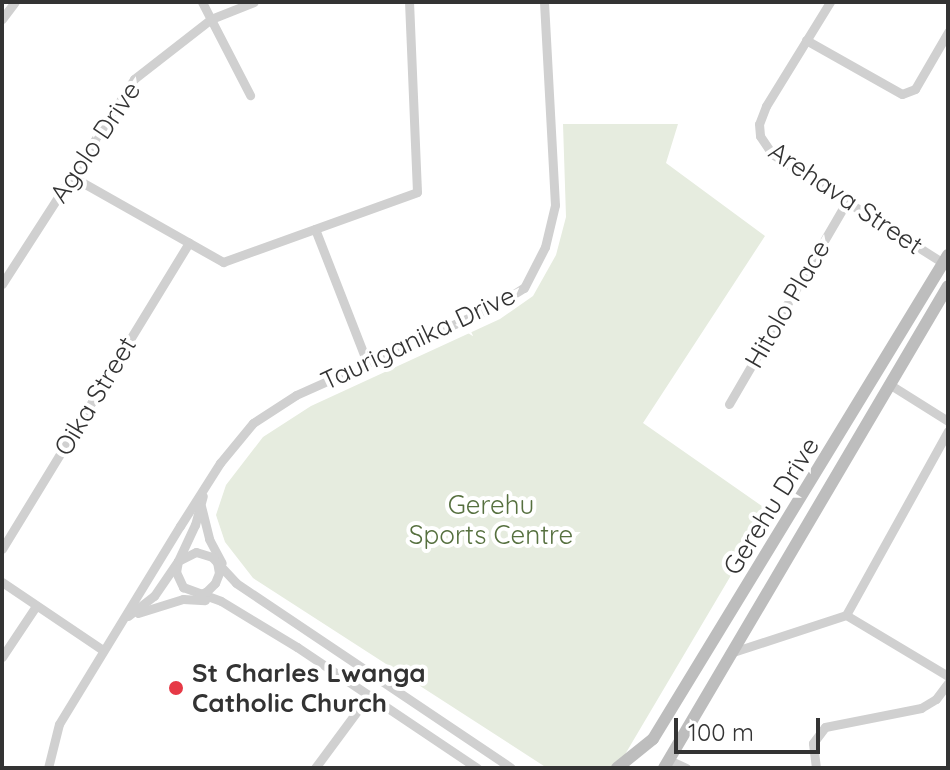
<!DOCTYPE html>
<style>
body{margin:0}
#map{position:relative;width:950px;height:770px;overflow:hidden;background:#fff;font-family:Quicksand,sans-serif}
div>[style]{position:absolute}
.green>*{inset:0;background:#e6ecdf}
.street>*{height:9px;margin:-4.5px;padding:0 4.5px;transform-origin:4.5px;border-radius:4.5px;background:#d0d0d0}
.secondary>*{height:12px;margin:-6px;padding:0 6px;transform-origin:6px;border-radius:6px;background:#bdbdbd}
.dots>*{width:22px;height:22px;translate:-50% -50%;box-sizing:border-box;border:4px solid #fff;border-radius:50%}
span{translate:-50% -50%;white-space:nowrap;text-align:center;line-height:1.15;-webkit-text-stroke:8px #fff;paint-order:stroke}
.street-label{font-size:26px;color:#333}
.park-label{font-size:26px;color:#56703f}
.poi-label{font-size:26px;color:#333;font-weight:700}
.left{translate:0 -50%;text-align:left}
.frame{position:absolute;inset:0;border:4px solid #333;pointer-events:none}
.scale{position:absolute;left:674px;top:718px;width:146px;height:36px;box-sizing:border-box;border:4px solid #333;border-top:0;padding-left:10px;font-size:24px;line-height:28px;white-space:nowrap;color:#333;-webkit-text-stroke:6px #fff;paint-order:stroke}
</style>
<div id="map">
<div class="green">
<div style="clip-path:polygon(563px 124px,678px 124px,666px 163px,765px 236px,643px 423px,769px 511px,617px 768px,547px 768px,253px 578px,225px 542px,216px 515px,226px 485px,263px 437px,311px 406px,500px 319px,533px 296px,556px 255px,566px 217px)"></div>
</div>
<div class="street">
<div style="left:202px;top:2px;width:105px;rotate:62.7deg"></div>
<div style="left:830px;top:2px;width:122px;rotate:121.6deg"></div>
<div style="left:766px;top:106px;width:19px;rotate:111deg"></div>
<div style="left:759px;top:124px;width:12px;rotate:85deg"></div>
<div style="left:760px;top:136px;width:22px;rotate:56deg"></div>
<div style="left:772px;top:154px;width:203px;rotate:32.5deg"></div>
<div style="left:2px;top:19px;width:21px;rotate:-53deg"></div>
<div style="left:806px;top:40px;width:110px;rotate:29.4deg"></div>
<div style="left:902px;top:94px;width:14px;rotate:-21deg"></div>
<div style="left:915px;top:89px;width:66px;rotate:-59.9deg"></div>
<div style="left:71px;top:176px;width:175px;rotate:29.5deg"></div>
<div style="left:223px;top:262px;width:206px;rotate:-19.8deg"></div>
<div style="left:417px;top:192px;width:190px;rotate:-92.4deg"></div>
<div style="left:315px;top:229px;width:141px;rotate:68.7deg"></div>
<div style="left:2px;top:284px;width:244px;rotate:-57.2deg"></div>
<div style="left:134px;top:79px;width:98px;rotate:-37.9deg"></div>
<div style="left:211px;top:19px;width:46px;rotate:-21.6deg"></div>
<div style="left:889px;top:384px;width:70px;rotate:32.1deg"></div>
<div style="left:729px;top:404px;width:233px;rotate:-59.8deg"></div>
<div style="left:948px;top:431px;width:210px;rotate:119deg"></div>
<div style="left:846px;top:615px;width:119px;rotate:30.9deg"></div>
<div style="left:201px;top:506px;width:34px;rotate:76deg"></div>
<div style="left:209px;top:539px;width:27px;rotate:62deg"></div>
<div style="left:2px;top:549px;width:359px;rotate:-58.6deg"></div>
<div style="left:178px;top:561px;width:20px;rotate:-27deg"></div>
<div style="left:196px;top:552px;width:17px;rotate:17deg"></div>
<div style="left:212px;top:557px;width:35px;rotate:47deg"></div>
<div style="left:236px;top:583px;width:331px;rotate:33.9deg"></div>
<div style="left:178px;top:561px;width:11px;rotate:100deg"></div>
<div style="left:176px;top:572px;width:17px;rotate:65deg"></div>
<div style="left:183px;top:587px;width:40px;rotate:20.2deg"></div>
<div style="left:221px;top:601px;width:89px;rotate:31.2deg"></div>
<div style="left:297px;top:647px;width:217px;rotate:33.9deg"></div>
<div style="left:2px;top:582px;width:122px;rotate:34deg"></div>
<div style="left:198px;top:595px;width:9px;rotate:-21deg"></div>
<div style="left:206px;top:592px;width:13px;rotate:-45deg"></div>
<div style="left:215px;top:583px;width:11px;rotate:-68deg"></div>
<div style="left:219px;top:573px;width:11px;rotate:-100deg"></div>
<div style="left:138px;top:613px;width:47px;rotate:-17.3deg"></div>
<div style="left:183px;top:599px;width:22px;rotate:3deg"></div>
<div style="left:128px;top:616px;width:33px;rotate:-38deg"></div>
<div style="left:154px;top:596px;width:42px;rotate:-55.6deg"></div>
<div style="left:178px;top:561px;width:40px;rotate:-65deg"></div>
<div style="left:195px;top:525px;width:30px;rotate:-75deg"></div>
<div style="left:733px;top:652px;width:119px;rotate:-18.1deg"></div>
<div style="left:2px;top:657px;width:61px;rotate:-56.3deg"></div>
<div style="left:669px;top:760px;width:19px;rotate:25deg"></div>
<div style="left:48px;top:768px;width:45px;rotate:-76deg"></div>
<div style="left:59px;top:724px;width:232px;rotate:-58.6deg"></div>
<div style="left:180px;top:526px;width:75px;rotate:-57.6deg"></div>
<div style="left:220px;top:463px;width:52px;rotate:-50.5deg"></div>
<div style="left:253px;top:423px;width:51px;rotate:-33.1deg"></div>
<div style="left:296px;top:395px;width:216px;rotate:-24.1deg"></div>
<div style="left:493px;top:307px;width:36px;rotate:-32deg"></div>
<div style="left:524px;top:288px;width:46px;rotate:-62.9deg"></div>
<div style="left:545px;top:247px;width:43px;rotate:-76.6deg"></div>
<div style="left:555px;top:205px;width:203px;rotate:-93.1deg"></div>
<div style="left:315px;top:768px;width:91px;rotate:-53.5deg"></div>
<div style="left:816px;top:768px;width:25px;rotate:-97deg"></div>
<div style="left:813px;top:743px;width:20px;rotate:-53deg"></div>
<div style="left:825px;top:727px;width:98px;rotate:-11.2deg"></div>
<div style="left:921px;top:708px;width:17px;rotate:-31deg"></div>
<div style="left:936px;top:699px;width:20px;rotate:-53deg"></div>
</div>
<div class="secondary">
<div style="left:617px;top:768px;width:46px;rotate:-38.9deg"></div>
<div style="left:653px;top:739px;width:567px;rotate:-58.64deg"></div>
<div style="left:664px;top:768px;width:559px;rotate:-59.49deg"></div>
</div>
<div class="dots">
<div style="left:176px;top:688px;background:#e63946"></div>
</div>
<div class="street-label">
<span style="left:95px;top:142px;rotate:-56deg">Agolo Drive</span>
<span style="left:846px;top:198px;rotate:34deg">Arehava Street</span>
<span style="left:787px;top:304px;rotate:-60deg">Hitolo Place</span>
<span style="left:418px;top:338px;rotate:-25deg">Tauriganika Drive</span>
<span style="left:95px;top:396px;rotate:-59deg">Oika Street</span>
<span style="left:771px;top:506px;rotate:-58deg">Gerehu Drive</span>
</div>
<div class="park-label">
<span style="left:491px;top:520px">Gerehu<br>Sports Centre</span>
</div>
<div class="poi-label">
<span class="left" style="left:192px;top:688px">St Charles Lwanga<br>Catholic Church</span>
</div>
<div class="frame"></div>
<div class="scale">100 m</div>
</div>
